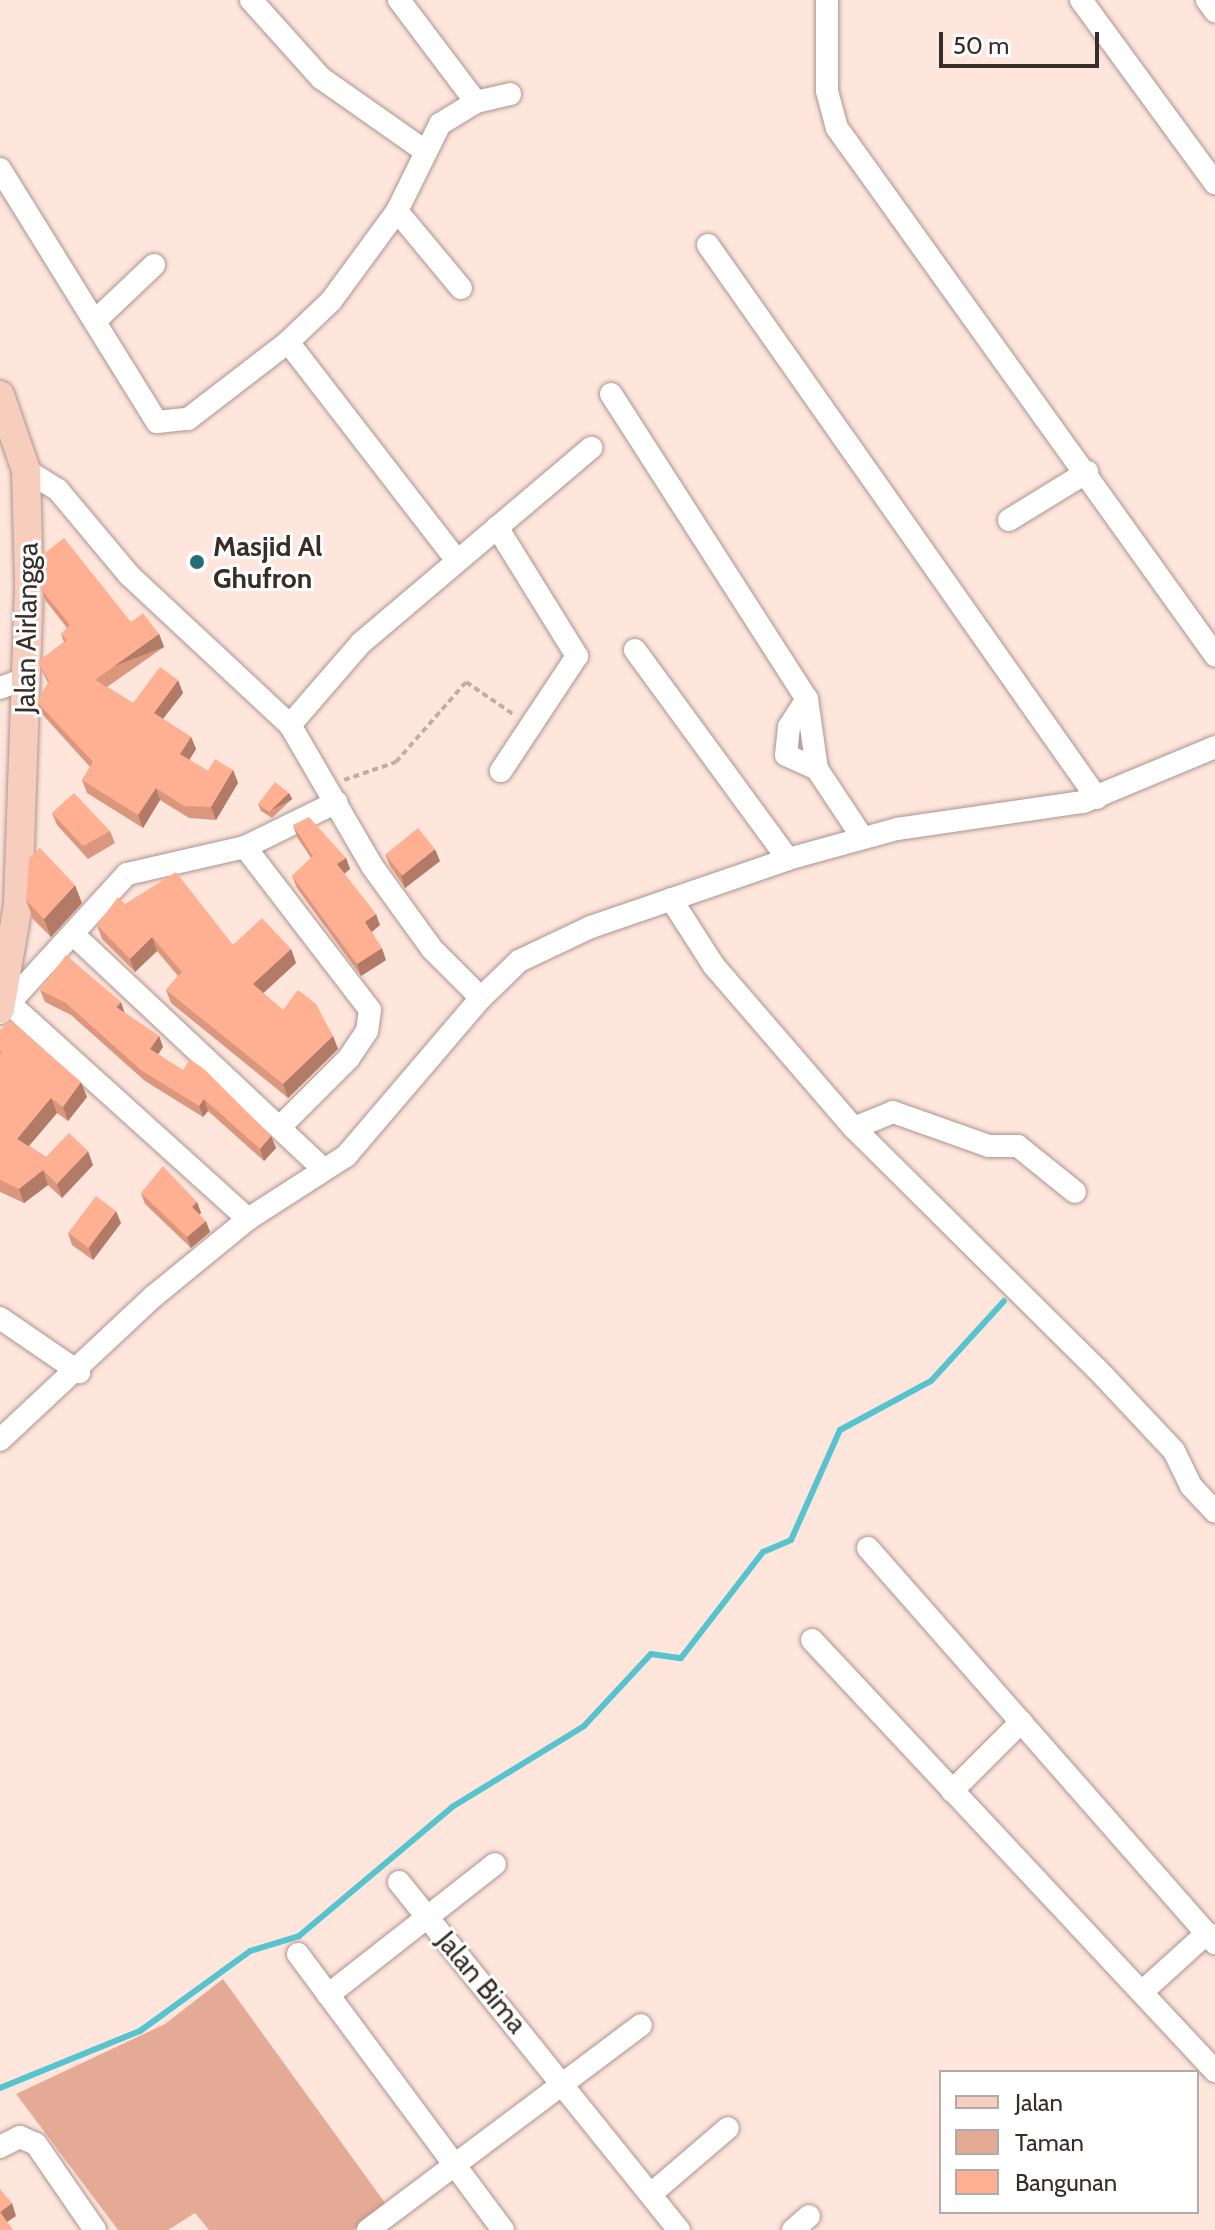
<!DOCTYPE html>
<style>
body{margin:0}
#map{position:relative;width:1215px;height:2230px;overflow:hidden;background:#fee6dd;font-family:Cabin,sans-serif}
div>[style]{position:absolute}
.green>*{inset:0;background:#e5aa95}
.stream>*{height:6px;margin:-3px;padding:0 3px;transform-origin:3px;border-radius:3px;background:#56c4ce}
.path>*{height:4px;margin-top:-2px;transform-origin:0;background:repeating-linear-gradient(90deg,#c1ada6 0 6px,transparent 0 10px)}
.roads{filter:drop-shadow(0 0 2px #ac958d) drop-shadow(0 0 2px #ac958d)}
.minor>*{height:22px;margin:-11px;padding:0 11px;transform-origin:11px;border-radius:11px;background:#fff}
.major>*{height:28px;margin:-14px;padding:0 14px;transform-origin:14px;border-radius:14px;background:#f7cebe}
.wall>*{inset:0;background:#db977e}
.shaded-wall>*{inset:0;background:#b27b67;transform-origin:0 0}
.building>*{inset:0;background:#ffb093;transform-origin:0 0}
.dots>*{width:22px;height:22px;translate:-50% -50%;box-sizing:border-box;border:4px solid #fff;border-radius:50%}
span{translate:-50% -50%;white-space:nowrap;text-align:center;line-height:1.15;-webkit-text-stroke:6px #fff;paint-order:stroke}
.poi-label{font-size:28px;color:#372e2a;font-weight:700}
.left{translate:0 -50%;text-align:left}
.street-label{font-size:28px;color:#372e2a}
.legend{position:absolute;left:939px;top:2070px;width:260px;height:144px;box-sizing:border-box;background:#fff;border:2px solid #afabaa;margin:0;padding:10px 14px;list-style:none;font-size:24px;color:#372e2a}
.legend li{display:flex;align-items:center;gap:16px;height:40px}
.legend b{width:40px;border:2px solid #afabaa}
.scale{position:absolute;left:939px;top:32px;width:160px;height:36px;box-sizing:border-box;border:4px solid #372e2a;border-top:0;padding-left:10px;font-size:24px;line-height:28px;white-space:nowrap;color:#372e2a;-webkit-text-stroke:6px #fff;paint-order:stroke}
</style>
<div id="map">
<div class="green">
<div style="clip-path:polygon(223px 1979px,388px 2207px,353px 2230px,209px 2230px,195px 2213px,168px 2230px,118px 2230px,16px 2094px,165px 2024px)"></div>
</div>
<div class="stream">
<div style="left:0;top:2088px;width:151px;rotate:-22.2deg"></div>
<div style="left:140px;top:2031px;width:136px;rotate:-36deg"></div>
<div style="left:250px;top:1951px;width:51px;rotate:-17deg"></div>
<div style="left:299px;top:1936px;width:200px;rotate:-40.1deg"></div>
<div style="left:452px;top:1807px;width:155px;rotate:-31.5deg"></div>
<div style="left:584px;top:1726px;width:98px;rotate:-47.1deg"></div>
<div style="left:651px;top:1654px;width:30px;rotate:8deg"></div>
<div style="left:681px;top:1658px;width:134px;rotate:-52.3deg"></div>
<div style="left:763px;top:1552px;width:30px;rotate:-23deg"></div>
<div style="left:791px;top:1540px;width:120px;rotate:-66deg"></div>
<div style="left:840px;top:1430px;width:103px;rotate:-28.3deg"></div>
<div style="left:931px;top:1381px;width:108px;rotate:-47.6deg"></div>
</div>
<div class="path">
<div style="left:344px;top:780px;width:55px;rotate:-19.1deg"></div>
<div style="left:396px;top:762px;width:106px;rotate:-48.8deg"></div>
<div style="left:466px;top:682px;width:57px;rotate:34.2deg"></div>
</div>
<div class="roads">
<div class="minor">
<div style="left:251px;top:0;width:105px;rotate:48.1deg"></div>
<div style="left:321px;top:78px;width:127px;rotate:35.1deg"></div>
<div style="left:399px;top:0;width:128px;rotate:53deg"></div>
<div style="left:827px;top:0;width:91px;rotate:90deg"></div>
<div style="left:827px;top:91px;width:38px;rotate:75deg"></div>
<div style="left:837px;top:128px;width:649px;rotate:54.35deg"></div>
<div style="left:1081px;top:0;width:227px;rotate:53.8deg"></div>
<div style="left:1207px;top:0;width:14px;rotate:54deg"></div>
<div style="left:0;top:169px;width:298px;rotate:58.2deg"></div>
<div style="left:157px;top:422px;width:31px;rotate:-6deg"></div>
<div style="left:188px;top:419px;width:126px;rotate:-37.6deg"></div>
<div style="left:288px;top:342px;width:273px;rotate:52.3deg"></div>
<div style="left:397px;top:211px;width:100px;rotate:50.3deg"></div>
<div style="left:708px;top:245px;width:676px;rotate:54.88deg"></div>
<div style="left:96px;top:320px;width:80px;rotate:-43.5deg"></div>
<div style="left:288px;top:342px;width:59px;rotate:-43.6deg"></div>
<div style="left:331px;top:301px;width:112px;rotate:-53.7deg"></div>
<div style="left:397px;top:211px;width:97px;rotate:-63.7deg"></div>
<div style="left:440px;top:124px;width:42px;rotate:-31.4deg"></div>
<div style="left:476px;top:102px;width:35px;rotate:-13deg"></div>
<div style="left:611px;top:394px;width:363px;rotate:57.3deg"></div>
<div style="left:807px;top:699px;width:33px;rotate:123deg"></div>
<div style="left:789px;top:727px;width:28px;rotate:96deg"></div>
<div style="left:786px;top:755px;width:34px;rotate:24deg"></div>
<div style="left:817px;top:769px;width:82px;rotate:56.5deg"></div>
<div style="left:26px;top:470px;width:38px;rotate:32deg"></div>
<div style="left:58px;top:490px;width:111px;rotate:50.1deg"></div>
<div style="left:129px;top:575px;width:220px;rotate:43deg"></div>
<div style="left:290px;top:725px;width:163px;rotate:59.8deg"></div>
<div style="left:372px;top:866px;width:102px;rotate:54.1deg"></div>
<div style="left:432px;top:949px;width:69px;rotate:45deg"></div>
<div style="left:481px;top:998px;width:53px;rotate:-44.2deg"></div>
<div style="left:519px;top:961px;width:80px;rotate:-25.3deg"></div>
<div style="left:591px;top:927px;width:208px;rotate:-19deg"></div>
<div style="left:788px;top:859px;width:113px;rotate:-15.4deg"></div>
<div style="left:897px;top:829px;width:188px;rotate:-8.3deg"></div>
<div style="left:1083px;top:802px;width:143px;rotate:-22.6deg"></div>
<div style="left:1009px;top:520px;width:92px;rotate:-31.6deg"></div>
<div style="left:497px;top:527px;width:152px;rotate:58.2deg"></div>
<div style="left:577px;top:656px;width:138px;rotate:123.5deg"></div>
<div style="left:635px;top:650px;width:259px;rotate:53.8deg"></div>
<div style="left:0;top:688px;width:30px;rotate:-20deg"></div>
<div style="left:807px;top:699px;width:71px;rotate:81.9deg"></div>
<div style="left:290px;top:725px;width:108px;rotate:-49.1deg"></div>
<div style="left:361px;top:643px;width:302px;rotate:-40.3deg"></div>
<div style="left:245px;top:847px;width:205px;rotate:52.5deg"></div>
<div style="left:370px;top:1010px;width:21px;rotate:98deg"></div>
<div style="left:367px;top:1031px;width:32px;rotate:124deg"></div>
<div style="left:349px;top:1058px;width:93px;rotate:135deg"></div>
<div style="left:671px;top:899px;width:80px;rotate:57.3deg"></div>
<div style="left:714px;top:966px;width:214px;rotate:49.2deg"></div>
<div style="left:854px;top:1128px;width:342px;rotate:44.8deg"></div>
<div style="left:1097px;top:1369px;width:112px;rotate:46.8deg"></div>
<div style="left:1174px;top:1451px;width:39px;rotate:64deg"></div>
<div style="left:1191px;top:1486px;width:35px;rotate:47deg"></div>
<div style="left:75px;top:936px;width:339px;rotate:43.2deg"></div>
<div style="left:10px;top:1004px;width:321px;rotate:42.1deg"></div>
<div style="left:0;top:1013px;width:188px;rotate:-47.6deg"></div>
<div style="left:127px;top:874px;width:121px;rotate:-12.9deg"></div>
<div style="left:245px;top:847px;width:102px;rotate:-26.1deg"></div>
<div style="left:854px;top:1128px;width:42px;rotate:-22.3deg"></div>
<div style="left:893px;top:1112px;width:102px;rotate:19.5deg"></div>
<div style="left:989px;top:1146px;width:29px"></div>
<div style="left:1018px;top:1146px;width:73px;rotate:38.9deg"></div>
<div style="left:0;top:1318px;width:96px;rotate:34.4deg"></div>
<div style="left:0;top:1440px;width:211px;rotate:-43.1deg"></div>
<div style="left:154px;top:1296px;width:122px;rotate:-39.3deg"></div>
<div style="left:248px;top:1219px;width:117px;rotate:-32.7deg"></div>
<div style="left:346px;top:1156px;width:208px;rotate:-49.5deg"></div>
<div style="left:868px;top:1548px;width:526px;rotate:48.7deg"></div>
<div style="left:812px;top:1640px;width:590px;rotate:46.92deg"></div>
<div style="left:952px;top:1791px;width:98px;rotate:-45deg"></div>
<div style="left:399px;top:1882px;width:447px;rotate:51.2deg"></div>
<div style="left:298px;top:1954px;width:344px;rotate:53.4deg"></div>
<div style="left:1142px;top:1992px;width:88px;rotate:-42.2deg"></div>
<div style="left:328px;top:1995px;width:212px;rotate:-38.1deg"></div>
<div style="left:0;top:2147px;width:22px;rotate:-27deg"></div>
<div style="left:20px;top:2137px;width:17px;rotate:24deg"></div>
<div style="left:36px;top:2144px;width:104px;rotate:55.5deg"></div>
<div style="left:651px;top:2194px;width:101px;rotate:-40.6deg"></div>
<div style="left:368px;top:2230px;width:341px;rotate:-36.9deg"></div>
<div style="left:793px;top:2230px;width:21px;rotate:-41deg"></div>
</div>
<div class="major">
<div style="left:0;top:395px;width:79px;rotate:70.9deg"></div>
<div style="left:26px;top:470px;width:117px;rotate:88.5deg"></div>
<div style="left:29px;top:587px;width:318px;rotate:92deg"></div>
<div style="left:18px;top:905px;width:106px;rotate:99.8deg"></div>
</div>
</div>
<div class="wall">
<div style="clip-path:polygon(41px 589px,131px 622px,159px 634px,164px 647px,107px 687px,133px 703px,183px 693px,163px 719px,191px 737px,196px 749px,189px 760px,208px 771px,233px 770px,238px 783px,216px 820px,189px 818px,160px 800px,143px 828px,87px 793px,82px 780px,90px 767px,42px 714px,37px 702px,48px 683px,38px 662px,64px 642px,61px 634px,67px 628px,46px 601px)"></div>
<div style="clip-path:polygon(289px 793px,292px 799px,272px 818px,261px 811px,258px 804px)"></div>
<div style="clip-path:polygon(52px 813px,110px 831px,115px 843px,88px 859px,57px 825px)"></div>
<div style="clip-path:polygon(293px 825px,346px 858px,350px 869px,344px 874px,380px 925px,372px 932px,386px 960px,361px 976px,297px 888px,292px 876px,311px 858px,297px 837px)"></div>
<div style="clip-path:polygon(385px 854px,440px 861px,405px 888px,390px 866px)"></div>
<div style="clip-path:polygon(26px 900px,82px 903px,51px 937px,33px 919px)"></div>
<div style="clip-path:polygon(125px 904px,233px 945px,291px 949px,296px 963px,263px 993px,283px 1010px,333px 1036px,338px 1049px,288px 1098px,171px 1003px,166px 990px,178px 976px,157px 951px,135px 972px,102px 939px,97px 925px)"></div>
<div style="clip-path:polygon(40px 990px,125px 1013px,159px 1036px,163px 1047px,158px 1054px,271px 1136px,276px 1148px,264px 1161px,208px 1111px,203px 1117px,145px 1081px,71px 1015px,45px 1002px)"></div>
<div style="clip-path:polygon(0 1030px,87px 1097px,68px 1121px,57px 1113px,29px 1146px,46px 1157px,93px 1165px,62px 1198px,48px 1185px,24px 1203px,0 1192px)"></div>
<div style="clip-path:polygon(141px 1193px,197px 1202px,201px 1213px,199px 1215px,210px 1232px,191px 1248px,145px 1204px)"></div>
<div style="clip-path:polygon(121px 1223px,93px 1260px,72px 1245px,68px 1233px)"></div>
</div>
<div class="shaded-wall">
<div style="left:159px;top:634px;width:14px;height:79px;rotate:69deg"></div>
<div style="clip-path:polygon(178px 680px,183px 693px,158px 725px,154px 713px)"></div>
<div style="clip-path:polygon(191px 737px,196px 749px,185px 767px,180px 754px)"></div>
<div style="clip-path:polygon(233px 770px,238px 783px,216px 820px,211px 807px)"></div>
<div style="clip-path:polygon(156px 788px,160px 800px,143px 828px,138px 815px)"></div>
<div style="left:289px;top:793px;width:7px;height:28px;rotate:63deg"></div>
<div style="clip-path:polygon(435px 849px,440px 861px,405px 888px,401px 876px)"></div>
<div style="clip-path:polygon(346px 858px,350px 869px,341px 876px,337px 864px)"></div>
<div style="clip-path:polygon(75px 885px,82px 903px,51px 937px,44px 919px)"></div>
<div style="clip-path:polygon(376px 914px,380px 925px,370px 933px,365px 922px)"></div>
<div style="clip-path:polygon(152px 937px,157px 951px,135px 972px,130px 959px)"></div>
<div style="clip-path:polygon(382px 948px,386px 960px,361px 976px,357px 964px)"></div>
<div style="clip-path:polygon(291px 949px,296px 963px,258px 998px,253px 984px)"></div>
<div style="clip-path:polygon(121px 1002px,125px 1014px,116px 1007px)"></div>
<div style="clip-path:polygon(159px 1036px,163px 1047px,154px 1060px,150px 1049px)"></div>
<div style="clip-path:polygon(333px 1036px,338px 1049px,288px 1098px,283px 1084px)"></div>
<div style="clip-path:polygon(81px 1082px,87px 1097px,68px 1121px,63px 1107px)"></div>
<div style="clip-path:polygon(51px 1098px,57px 1113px,22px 1154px,17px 1139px)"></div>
<div style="clip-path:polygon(204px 1099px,208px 1111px,203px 1117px,199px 1106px)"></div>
<div style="clip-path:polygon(271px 1136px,276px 1148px,264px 1161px,260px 1149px)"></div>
<div style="clip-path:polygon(88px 1151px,93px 1165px,62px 1198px,57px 1184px)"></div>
<div style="clip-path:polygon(43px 1170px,48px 1185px,24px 1203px,19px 1189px)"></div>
<div style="clip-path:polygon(197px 1202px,201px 1213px,196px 1218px,192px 1207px)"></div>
<div style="clip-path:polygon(116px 1211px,121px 1223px,93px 1260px,89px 1248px)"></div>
<div style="clip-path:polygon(206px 1221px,210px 1232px,191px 1248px,187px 1237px)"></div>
<div style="clip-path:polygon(12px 2203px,16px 2216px,4px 2224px,0 2212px)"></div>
</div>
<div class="building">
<div style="clip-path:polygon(64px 538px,131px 622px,143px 613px,159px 634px,95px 680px,133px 703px,160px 667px,178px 680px,154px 713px,191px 737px,180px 754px,208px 771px,215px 759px,233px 770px,211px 807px,184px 806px,156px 788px,138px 815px,82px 780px,93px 762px,37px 702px,49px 681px,38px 662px,67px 640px,61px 634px,70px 625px,41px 589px,41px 556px)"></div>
<div style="clip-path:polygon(275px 782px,289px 793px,269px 812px,258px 804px)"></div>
<div style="clip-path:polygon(74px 793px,110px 831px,83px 846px,52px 813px)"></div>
<div style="clip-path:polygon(309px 817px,346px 858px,337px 864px,376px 914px,365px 922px,382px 948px,357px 964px,292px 876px,313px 856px,293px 825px)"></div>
<div style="left:418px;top:828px;width:27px;height:42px;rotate:51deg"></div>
<div style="clip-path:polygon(40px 848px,75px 885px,44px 919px,26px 900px,29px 858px)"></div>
<div style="clip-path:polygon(176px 872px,233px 945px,262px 918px,291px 949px,253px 984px,283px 1010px,298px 990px,316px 1004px,333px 1036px,283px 1084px,166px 990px,182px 972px,152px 937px,130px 959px,97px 925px,118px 897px,125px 904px)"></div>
<div style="clip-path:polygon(66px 955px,121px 1002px,116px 1007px,159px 1036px,150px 1049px,183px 1070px,190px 1059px,204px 1069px,271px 1136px,260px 1149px,204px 1099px,199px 1106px,141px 1070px,66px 1003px,40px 990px)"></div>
<div style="clip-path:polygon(10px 1020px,81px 1082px,63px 1107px,51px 1098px,17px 1139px,46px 1157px,69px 1133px,88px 1151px,57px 1184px,43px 1170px,19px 1189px,0 1180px,0 1054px,2px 1053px,0 1051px,0 1030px)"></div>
<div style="clip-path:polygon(163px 1166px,197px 1202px,192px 1207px,206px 1221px,187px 1237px,141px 1193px)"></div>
<div style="left:96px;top:1196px;width:25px;height:46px;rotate:37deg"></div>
<div style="clip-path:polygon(0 2189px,12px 2203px,0 2212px)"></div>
<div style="clip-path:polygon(0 2212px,13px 2230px,0 2230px)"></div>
</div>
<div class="dots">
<div style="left:197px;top:562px;background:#236e75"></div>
</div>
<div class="poi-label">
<span class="left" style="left:213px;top:562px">Masjid Al<br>Ghufron</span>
</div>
<div class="street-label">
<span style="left:26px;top:628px;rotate:-89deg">Jalan Airlangga</span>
<span style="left:482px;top:1982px;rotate:50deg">Jalan Bima</span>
</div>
<ul class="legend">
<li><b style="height:10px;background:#f7cebe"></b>Jalan</li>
<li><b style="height:22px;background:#e5aa95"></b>Taman</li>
<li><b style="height:22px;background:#ffb093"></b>Bangunan</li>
</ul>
<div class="scale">50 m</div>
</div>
